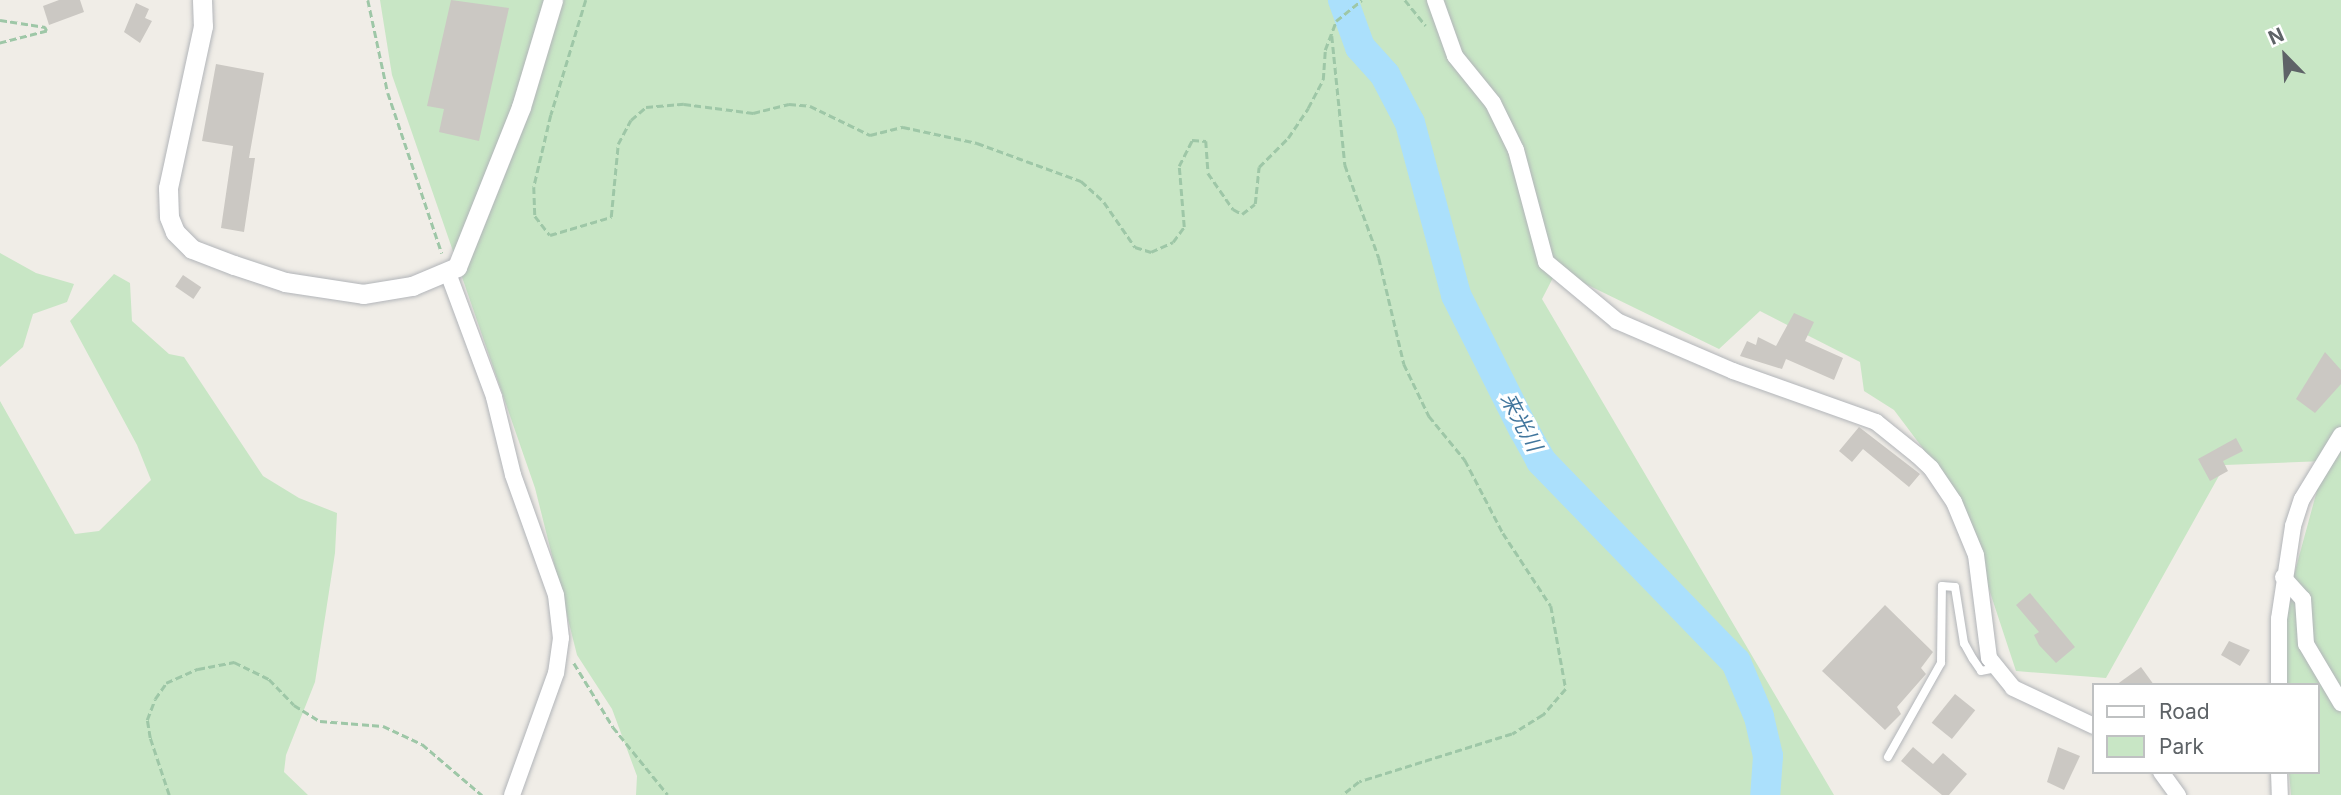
<!DOCTYPE html>
<meta charset="utf-8">
<style>
body{margin:0}
#map{position:relative;width:2341px;height:795px;overflow:hidden;background:#f0ede7;font-family:Inter,"Noto Sans JP",sans-serif}
div>[style]{position:absolute}
.green>*{inset:0;background:#c8e6c5}
.river>*{height:30px;margin:-15px;padding:0 15px;transform-origin:15px;border-radius:15px;background:#abe0fc}
.building>*{inset:0;background:#cbc8c3;transform-origin:0 0}
.path>*{height:2.5px;margin-top:-1.25px;transform-origin:0;background:repeating-linear-gradient(90deg,#9ec7a7 0 7px,transparent 0 10.5px)}
.roads{filter:drop-shadow(0 0 2px #b2b5b9) drop-shadow(0 0 2px #b2b5b9)}
.service>*{height:8px;margin:-4px;padding:0 4px;transform-origin:4px;border-radius:4px;background:#fff}
.minor>*{height:16px;margin:-8px;padding:0 8px;transform-origin:8px;border-radius:8px;background:#fff}
.tertiary>*{height:19px;margin:-9.5px;padding:0 9.5px;transform-origin:9.5px;border-radius:9.5px;background:#fff}
span{translate:-50% -50%;white-space:nowrap;text-align:center;line-height:1.15;-webkit-text-stroke:6px #fff;paint-order:stroke}
.water-label{font-size:21px;color:#41769d;font-style:italic}
.legend{position:absolute;left:2092px;top:683px;width:228px;height:91px;box-sizing:border-box;background:#fff;border:2px solid #bfc1c2;margin:0;padding:9px 12px;list-style:none;font-size:21px;color:#5e6367}
.legend li{display:flex;align-items:center;gap:14px;height:35px}
.legend b{width:35px;border:2px solid #bfc1c2}
.north{position:absolute;left:2250px;top:21px;width:70px;height:70px;-webkit-text-stroke:5px #fff;paint-order:stroke;rotate:336deg;font-size:19px;font-weight:700;line-height:28px;text-align:center;color:#5e6367}
.north::after{content:'';display:block;margin:auto;width:24px;height:32px;background:#5e6367;clip-path:polygon(50% 0,100% 100%,50% 72%,0 100%)}
</style>
<div id="map">
<div class="green">
<div style="clip-path:polygon(380px 0,2341px 0,2341px 795px,2291px 795px,2289px 772px,2318px 772px,2318px 685px,2283px 685px,2279px 630px,2325px 461px,2225px 465px,2106px 678px,2016px 671px,1958px 495px,1894px 410px,1864px 391px,1860px 362px,1760px 311px,1719px 349px,1557px 270px,1542px 299px,1834px 795px,636px 795px,637px 776px,612px 709px,577px 655px,535px 488px,392px 75px)"></div>
<div style="clip-path:polygon(0 253px,36px 273px,74px 284px,67px 302px,33px 314px,23px 347px,0 367px)"></div>
<div style="clip-path:polygon(114px 274px,130px 283px,132px 321px,169px 354px,184px 357px,263px 476px,299px 498px,337px 513px,335px 553px,315px 682px,286px 755px,284px 772px,308px 795px,0 795px,0 401px,75px 534px,99px 531px,151px 480px,137px 445px,70px 321px)"></div>
</div>
<div class="river">
<div style="left:1343px;top:0;width:50px;rotate:70.1deg"></div>
<div style="left:1360px;top:47px;width:38px;rotate:48deg"></div>
<div style="left:1385px;top:75px;width:54px;rotate:62.5deg"></div>
<div style="left:1410px;top:123px;width:178px;rotate:75deg"></div>
<div style="left:1456px;top:295px;width:151px;rotate:63.3deg"></div>
<div style="left:1524px;top:430px;width:35px;rotate:61deg"></div>
<div style="left:1541px;top:461px;width:280px;rotate:45.9deg"></div>
<div style="left:1736px;top:662px;width:60px;rotate:67.3deg"></div>
<div style="left:1759px;top:717px;width:40px;rotate:77deg"></div>
<div style="left:1768px;top:756px;width:39px;rotate:94deg"></div>
</div>
<div class="building">
<div style="clip-path:polygon(59px 0,80px 0,84px 12px,49px 25px,43px 6px)"></div>
<div style="clip-path:polygon(451px 0,509px 8px,479px 141px,439px 132px,444px 109px,427px 106px)"></div>
<div style="clip-path:polygon(136px 3px,149px 9px,145px 18px,152px 21px,140px 43px,124px 32px)"></div>
<div style="clip-path:polygon(216px 64px,264px 73px,249px 158px,255px 158px,244px 232px,221px 228px,233px 146px,202px 141px)"></div>
<div style="left:183px;top:275px;width:22px;height:14px;rotate:34deg"></div>
<div style="clip-path:polygon(1794px 313px,1814px 322px,1805px 341px,1843px 358px,1834px 380px,1786px 359px,1782px 369px,1740px 356px,1747px 341px,1756px 345px,1758px 337px,1776px 346px)"></div>
<div style="clip-path:polygon(2325px 352px,2341px 370px,2341px 384px,2315px 413px,2296px 399px)"></div>
<div style="clip-path:polygon(1859px 427px,1920px 474px,1909px 487px,1863px 449px,1852px 462px,1839px 451px)"></div>
<div style="clip-path:polygon(2236px 438px,2243px 451px,2223px 461px,2228px 471px,2210px 481px,2198px 459px)"></div>
<div style="clip-path:polygon(2030px 593px,2075px 647px,2056px 663px,2039px 645px,2034px 635px,2039px 632px,2016px 605px)"></div>
<div style="clip-path:polygon(1885px 605px,1933px 652px,1921px 668px,1926px 674px,1897px 707px,1901px 714px,1885px 730px,1822px 671px)"></div>
<div style="clip-path:polygon(2229px 641px,2250px 650px,2240px 666px,2221px 655px)"></div>
<div style="clip-path:polygon(2141px 667px,2154px 685px,2116px 685px)"></div>
<div style="left:1955px;top:694px;width:26px;height:37px;rotate:39deg"></div>
<div style="clip-path:polygon(1913px 747px,1933px 764px,1943px 753px,1967px 774px,1949px 795px,1942px 795px,1901px 761px)"></div>
<div style="clip-path:polygon(2058px 747px,2080px 756px,2064px 790px,2047px 782px)"></div>
</div>
<div class="path">
<div style="left:368px;top:0;width:95px;rotate:77.9deg"></div>
<div style="left:388px;top:93px;width:169px;rotate:71.4deg"></div>
<div style="left:586px;top:0;width:120px;rotate:106.9deg"></div>
<div style="left:551px;top:115px;width:74px;rotate:103.3deg"></div>
<div style="left:534px;top:187px;width:29px;rotate:88deg"></div>
<div style="left:535px;top:216px;width:24px;rotate:52deg"></div>
<div style="left:550px;top:235px;width:64px;rotate:-16.4deg"></div>
<div style="left:611px;top:217px;width:73px;rotate:-84.5deg"></div>
<div style="left:618px;top:144px;width:27px;rotate:-62deg"></div>
<div style="left:631px;top:120px;width:20px;rotate:-41deg"></div>
<div style="left:646px;top:107px;width:38px;rotate:-5deg"></div>
<div style="left:684px;top:104px;width:70px;rotate:7.4deg"></div>
<div style="left:753px;top:113px;width:37px;rotate:-14deg"></div>
<div style="left:789px;top:104px;width:21px;rotate:5deg"></div>
<div style="left:810px;top:106px;width:67px;rotate:25.8deg"></div>
<div style="left:870px;top:135px;width:34px;rotate:-14deg"></div>
<div style="left:903px;top:127px;width:76px;rotate:12.2deg"></div>
<div style="left:977px;top:143px;width:111px;rotate:20.1deg"></div>
<div style="left:1081px;top:181px;width:31px;rotate:42deg"></div>
<div style="left:1104px;top:202px;width:55px;rotate:55.4deg"></div>
<div style="left:1135px;top:247px;width:17px;rotate:17deg"></div>
<div style="left:1151px;top:252px;width:24px;rotate:-24deg"></div>
<div style="left:1173px;top:242px;width:19px;rotate:-54deg"></div>
<div style="left:1184px;top:227px;width:61px;rotate:-94.7deg"></div>
<div style="left:1179px;top:166px;width:29px;rotate:-63deg"></div>
<div style="left:1192px;top:140px;width:14px;rotate:4deg"></div>
<div style="left:1206px;top:141px;width:32px;rotate:86deg"></div>
<div style="left:1208px;top:173px;width:44px;rotate:55.2deg"></div>
<div style="left:1233px;top:209px;width:10px;rotate:29deg"></div>
<div style="left:1242px;top:214px;width:16px;rotate:-38deg"></div>
<div style="left:1255px;top:204px;width:37px;rotate:-84deg"></div>
<div style="left:1259px;top:167px;width:41px;rotate:-45deg"></div>
<div style="left:1288px;top:138px;width:36px;rotate:-56deg"></div>
<div style="left:1308px;top:108px;width:32px;rotate:-62deg"></div>
<div style="left:1323px;top:80px;width:30px;rotate:-86deg"></div>
<div style="left:1325px;top:50px;width:31px;rotate:-69deg"></div>
<div style="left:1336px;top:21px;width:33px;rotate:-39deg"></div>
<div style="left:1405px;top:0;width:33px;rotate:51deg"></div>
<div style="left:0;top:20px;width:46px;rotate:8.8deg"></div>
<div style="left:45px;top:27px;width:4px;rotate:63deg"></div>
<div style="left:47px;top:31px;width:49px;rotate:165.7deg"></div>
<div style="left:1332px;top:36px;width:130px;rotate:84.2deg"></div>
<div style="left:1345px;top:165px;width:99px;rotate:69.9deg"></div>
<div style="left:1379px;top:258px;width:109px;rotate:76.7deg"></div>
<div style="left:1404px;top:364px;width:58px;rotate:64.3deg"></div>
<div style="left:1429px;top:416px;width:57px;rotate:50.7deg"></div>
<div style="left:1465px;top:460px;width:82px;rotate:62.5deg"></div>
<div style="left:1503px;top:533px;width:87px;rotate:56.7deg"></div>
<div style="left:1551px;top:606px;width:84px;rotate:79.8deg"></div>
<div style="left:1566px;top:689px;width:35px;rotate:131deg"></div>
<div style="left:1543px;top:715px;width:36px;rotate:148deg"></div>
<div style="left:1512px;top:734px;width:160px;rotate:162.6deg"></div>
<div style="left:1359px;top:782px;width:21px;rotate:141deg"></div>
<div style="left:574px;top:663px;width:75px;rotate:58.6deg"></div>
<div style="left:613px;top:727px;width:87px;rotate:51deg"></div>
<div style="left:169px;top:795px;width:60px;rotate:-108.4deg"></div>
<div style="left:150px;top:738px;width:18px;rotate:-99deg"></div>
<div style="left:147px;top:720px;width:22px;rotate:-69deg"></div>
<div style="left:155px;top:699px;width:19px;rotate:-55deg"></div>
<div style="left:166px;top:683px;width:35px;rotate:-24deg"></div>
<div style="left:198px;top:669px;width:37px;rotate:-11deg"></div>
<div style="left:234px;top:662px;width:39px;rotate:26deg"></div>
<div style="left:269px;top:679px;width:36px;rotate:46deg"></div>
<div style="left:294px;top:705px;width:31px;rotate:32deg"></div>
<div style="left:320px;top:721px;width:63px;rotate:4.5deg"></div>
<div style="left:383px;top:726px;width:43px;rotate:24.8deg"></div>
<div style="left:422px;top:744px;width:79px;rotate:40.4deg"></div>
</div>
<div class="roads">
<div class="service">
<div style="left:1888px;top:757px;width:108px;rotate:-60.6deg"></div>
<div style="left:1941px;top:663px;width:77px;rotate:-89.3deg"></div>
<div style="left:1942px;top:586px;width:13px;rotate:4deg"></div>
<div style="left:1955px;top:587px;width:57px;rotate:80.9deg"></div>
<div style="left:1964px;top:643px;width:18px;rotate:61deg"></div>
<div style="left:1973px;top:659px;width:14px;rotate:56deg"></div>
<div style="left:1981px;top:671px;width:15px;rotate:-11deg"></div>
</div>
<div class="minor">
<div style="left:1435px;top:0;width:59px;rotate:70.3deg"></div>
<div style="left:1455px;top:56px;width:60px;rotate:51deg"></div>
<div style="left:1493px;top:103px;width:52px;rotate:63.9deg"></div>
<div style="left:1516px;top:150px;width:116px;rotate:75deg"></div>
<div style="left:1546px;top:262px;width:92px;rotate:39.7deg"></div>
<div style="left:1617px;top:321px;width:126px;rotate:23.3deg"></div>
<div style="left:1733px;top:371px;width:152px;rotate:19.6deg"></div>
<div style="left:1876px;top:422px;width:53px;rotate:38.8deg"></div>
<div style="left:1917px;top:455px;width:19px;rotate:43deg"></div>
<div style="left:1931px;top:468px;width:41px;rotate:55.9deg"></div>
<div style="left:1954px;top:502px;width:57px;rotate:67.5deg"></div>
<div style="left:1976px;top:555px;width:104px;rotate:82.8deg"></div>
<div style="left:1989px;top:658px;width:38px;rotate:51deg"></div>
<div style="left:2013px;top:688px;width:89px;rotate:25.1deg"></div>
<div style="left:448px;top:273px;width:132px;rotate:69.6deg"></div>
<div style="left:494px;top:397px;width:80px;rotate:76.3deg"></div>
<div style="left:513px;top:475px;width:127px;rotate:70.3deg"></div>
<div style="left:556px;top:595px;width:43px;rotate:83.4deg"></div>
<div style="left:561px;top:638px;width:35px;rotate:98deg"></div>
<div style="left:556px;top:673px;width:130px;rotate:109.8deg"></div>
<div style="left:2283px;top:577px;width:30px;rotate:48deg"></div>
<div style="left:2303px;top:599px;width:45px;rotate:86.2deg"></div>
<div style="left:2306px;top:644px;width:69px;rotate:59.3deg"></div>
<div style="left:2279px;top:685px;width:66px;rotate:-90deg"></div>
<div style="left:2279px;top:619px;width:94px;rotate:-81.4deg"></div>
<div style="left:2293px;top:526px;width:28px;rotate:-72deg"></div>
<div style="left:2302px;top:499px;width:75px;rotate:-58.6deg"></div>
<div style="left:2161px;top:772px;width:29px;rotate:54deg"></div>
<div style="left:2279px;top:772px;width:23px;rotate:88deg"></div>
</div>
<div class="tertiary">
<div style="left:202px;top:0;width:26px;rotate:88deg"></div>
<div style="left:203px;top:26px;width:166px;rotate:102.2deg"></div>
<div style="left:168px;top:188px;width:29px;rotate:88deg"></div>
<div style="left:169px;top:217px;width:16px;rotate:68deg"></div>
<div style="left:175px;top:232px;width:24px;rotate:45deg"></div>
<div style="left:192px;top:249px;width:45px;rotate:20.9deg"></div>
<div style="left:234px;top:265px;width:54px;rotate:18.4deg"></div>
<div style="left:285px;top:282px;width:79px;rotate:8.7deg"></div>
<div style="left:363px;top:294px;width:50px;rotate:-9.3deg"></div>
<div style="left:412px;top:286px;width:49px;rotate:-22.9deg"></div>
<div style="left:457px;top:267px;width:172px;rotate:-68.2deg"></div>
<div style="left:521px;top:107px;width:112px;rotate:-73.3deg"></div>
</div>
</div>
<div class="water-label">
<span style="left:1521px;top:422px;rotate:62deg">来光川</span>
</div>
<ul class="legend">
<li><b style="height:9px;background:#fff"></b>Road</li>
<li><b style="height:19px;background:#c8e6c5"></b>Park</li>
</ul>
<div class="north">N</div>
</div>
